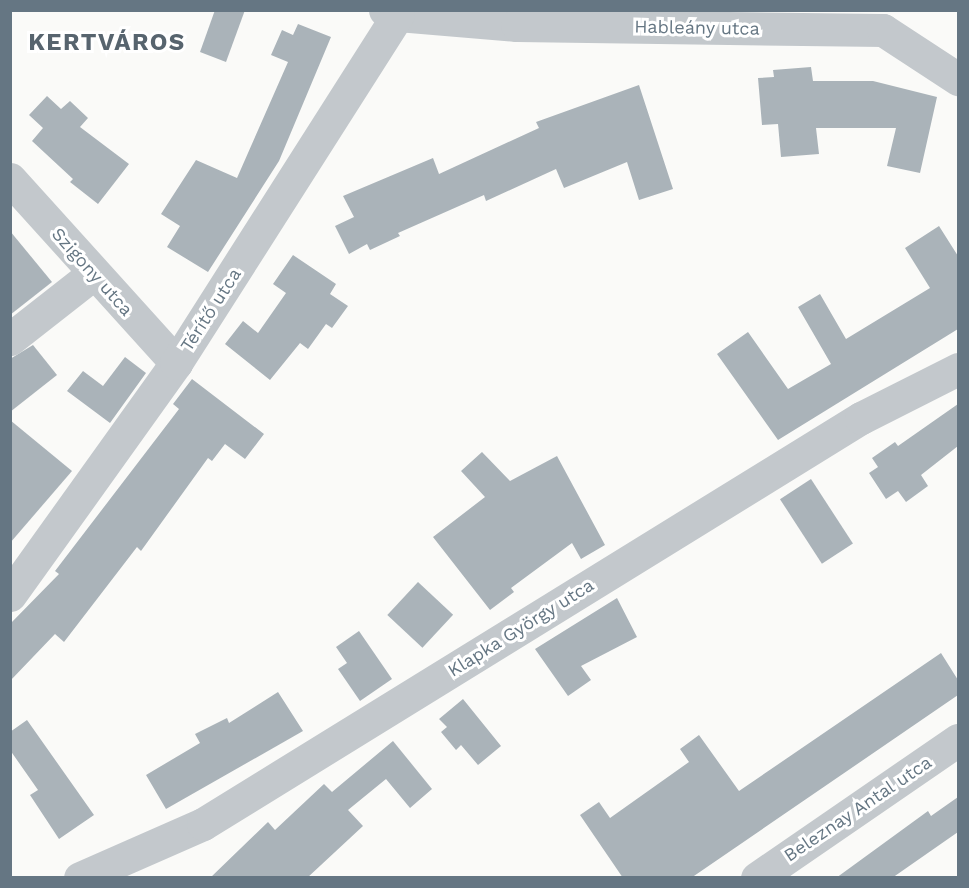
<!DOCTYPE html>
<meta charset="utf-8">
<style>
body{margin:0}
#map{position:relative;width:969px;height:888px;overflow:hidden;background:#fafaf8;font-family:"Work Sans",sans-serif}
div>[style]{position:absolute}
.building>*{inset:0;background:#aab3b9;transform-origin:0 0}
.minor>*{height:33px;margin:-16.5px;padding:0 16.5px;transform-origin:16.5px;border-radius:16.5px;background:#c3c8cc}
span{translate:-50% -50%;white-space:nowrap;text-align:center;line-height:1.15;-webkit-text-stroke:6px #fff;paint-order:stroke}
.street-label{font-size:18px;color:#657683}
.district-label{font-size:24px;color:#57646e;font-weight:700;letter-spacing:1.5px}
.frame{position:absolute;inset:0;border:12px solid #657683;pointer-events:none}
</style>
<div id="map">
<div class="building">
<div style="clip-path:polygon(215px 10px,245px 10px,226px 62px,200px 52px)"></div>
<div style="clip-path:polygon(298px 24px,331px 37px,279px 161px,208px 272px,167px 247px,180px 226px,161px 214px,196px 160px,237px 178px,288px 62px,271px 55px,282px 30px,293px 35px)"></div>
<div style="clip-path:polygon(811px 67px,813px 81px,873px 81px,937px 97px,920px 173px,887px 166px,896px 128px,816px 128px,819px 154px,781px 157px,778px 124px,762px 125px,758px 78px,774px 77px,773px 70px)"></div>
<div style="clip-path:polygon(639px 85px,673px 189px,639px 200px,627px 162px,564px 188px,556px 169px,486px 201px,484px 195px,398px 233px,400px 236px,370px 250px,367px 244px,349px 254px,335px 226px,354px 217px,343px 196px,433px 158px,439px 174px,539px 128px,536px 122px)"></div>
<div style="clip-path:polygon(47px 96px,61px 109px,70px 101px,88px 118px,80px 127px,129px 164px,98px 204px,70px 182px,73px 179px,32px 141px,43px 128px,29px 115px)"></div>
<div style="clip-path:polygon(939px 226px,958px 256px,958px 329px,778px 440px,717px 354px,748px 332px,788px 389px,831px 364px,798px 307px,820px 294px,846px 339px,930px 288px,905px 248px)"></div>
<div style="clip-path:polygon(10px 231px,52px 282px,10px 315px)"></div>
<div style="clip-path:polygon(293px 255px,336px 284px,330px 294px,348px 306px,332px 328px,326px 324px,308px 349px,300px 343px,270px 380px,225px 344px,243px 321px,258px 333px,286px 293px,273px 284px)"></div>
<div style="clip-path:polygon(33px 345px,57px 375px,10px 412px,10px 359px)"></div>
<div style="clip-path:polygon(125px 357px,146px 373px,110px 423px,67px 391px,83px 371px,103px 386px)"></div>
<div style="clip-path:polygon(192px 379px,264px 434px,245px 459px,225px 444px,212px 461px,208px 458px,141px 551px,137px 547px,64px 642px,55px 634px,10px 681px,10px 624px,59px 574px,55px 571px,179px 409px,173px 404px)"></div>
<div style="clip-path:polygon(958px 404px,958px 446px,921px 475px,928px 486px,906px 502px,898px 491px,886px 499px,869px 473px,878px 467px,872px 458px,895px 442px,898px 446px)"></div>
<div style="clip-path:polygon(10px 420px,72px 471px,10px 543px)"></div>
<div style="clip-path:polygon(482px 452px,510px 481px,557px 456px,605px 545px,581px 559px,572px 543px,511px 588px,514px 592px,490px 610px,433px 537px,485px 497px,461px 471px)"></div>
<div style="left:811px;top:479px;width:77px;height:37px;rotate:57deg"></div>
<div style="left:418px;top:582px;width:48px;height:45px;rotate:43deg"></div>
<div style="clip-path:polygon(617px 598px,637px 637px,581px 666px,591px 680px,568px 696px,535px 649px)"></div>
<div style="clip-path:polygon(359px 631px,392px 679px,360px 701px,338px 669px,347px 663px,336px 647px)"></div>
<div style="clip-path:polygon(941px 653px,958px 680px,958px 695px,691px 878px,623px 878px,580px 815px,599px 802px,610px 818px,689px 762px,680px 749px,699px 735px,739px 791px)"></div>
<div style="clip-path:polygon(278px 692px,303px 731px,166px 809px,146px 775px,200px 743px,195px 734px,227px 718px,229px 723px)"></div>
<div style="clip-path:polygon(463px 699px,501px 746px,478px 765px,461px 745px,456px 750px,441px 732px,447px 727px,439px 719px)"></div>
<div style="clip-path:polygon(27px 720px,94px 815px,59px 839px,30px 795px,38px 790px,10px 750px,10px 732px)"></div>
<div style="clip-path:polygon(393px 741px,432px 789px,410px 808px,386px 779px,348px 810px,363px 826px,307px 878px,210px 878px,268px 822px,275px 830px,324px 784px,332px 792px)"></div>
<div style="clip-path:polygon(958px 797px,958px 832px,892px 878px,836px 878px,928px 811px,931px 816px)"></div>
</div>
<div class="minor">
<div style="left:385px;top:10px;width:14px;rotate:21deg"></div>
<div style="left:398px;top:15px;width:119px;rotate:4.8deg"></div>
<div style="left:517px;top:25px;width:366px;rotate:0.8deg"></div>
<div style="left:883px;top:30px;width:90px;rotate:33.2deg"></div>
<div style="left:10px;top:179px;width:248px;rotate:47.9deg"></div>
<div style="left:10px;top:339px;width:105px;rotate:-38.1deg"></div>
<div style="left:10px;top:595px;width:285px;rotate:-54.4deg"></div>
<div style="left:176px;top:363px;width:413px;rotate:-57.5deg"></div>
<div style="left:80px;top:878px;width:134px;rotate:-23.7deg"></div>
<div style="left:203px;top:824px;width:773px;rotate:-31.68deg"></div>
<div style="left:861px;top:418px;width:109px;rotate:-26.8deg"></div>
<div style="left:757px;top:878px;width:244px;rotate:-34.5deg"></div>
</div>
<div class="street-label">
<span style="left:697px;top:28px;rotate:1deg">Hableány utca</span>
<span style="left:92px;top:272px;rotate:48deg">Szigony utca</span>
<span style="left:211px;top:310px;rotate:-57deg">Térítő utca</span>
<span style="left:521px;top:628px;rotate:-32deg">Klapka György utca</span>
<span style="left:858px;top:809px;rotate:-34deg">Beleznay Antal utca</span>
</div>
<div class="district-label">
<span style="left:107px;top:43px">KERTVÁROS</span>
</div>
<div class="frame"></div>
</div>
